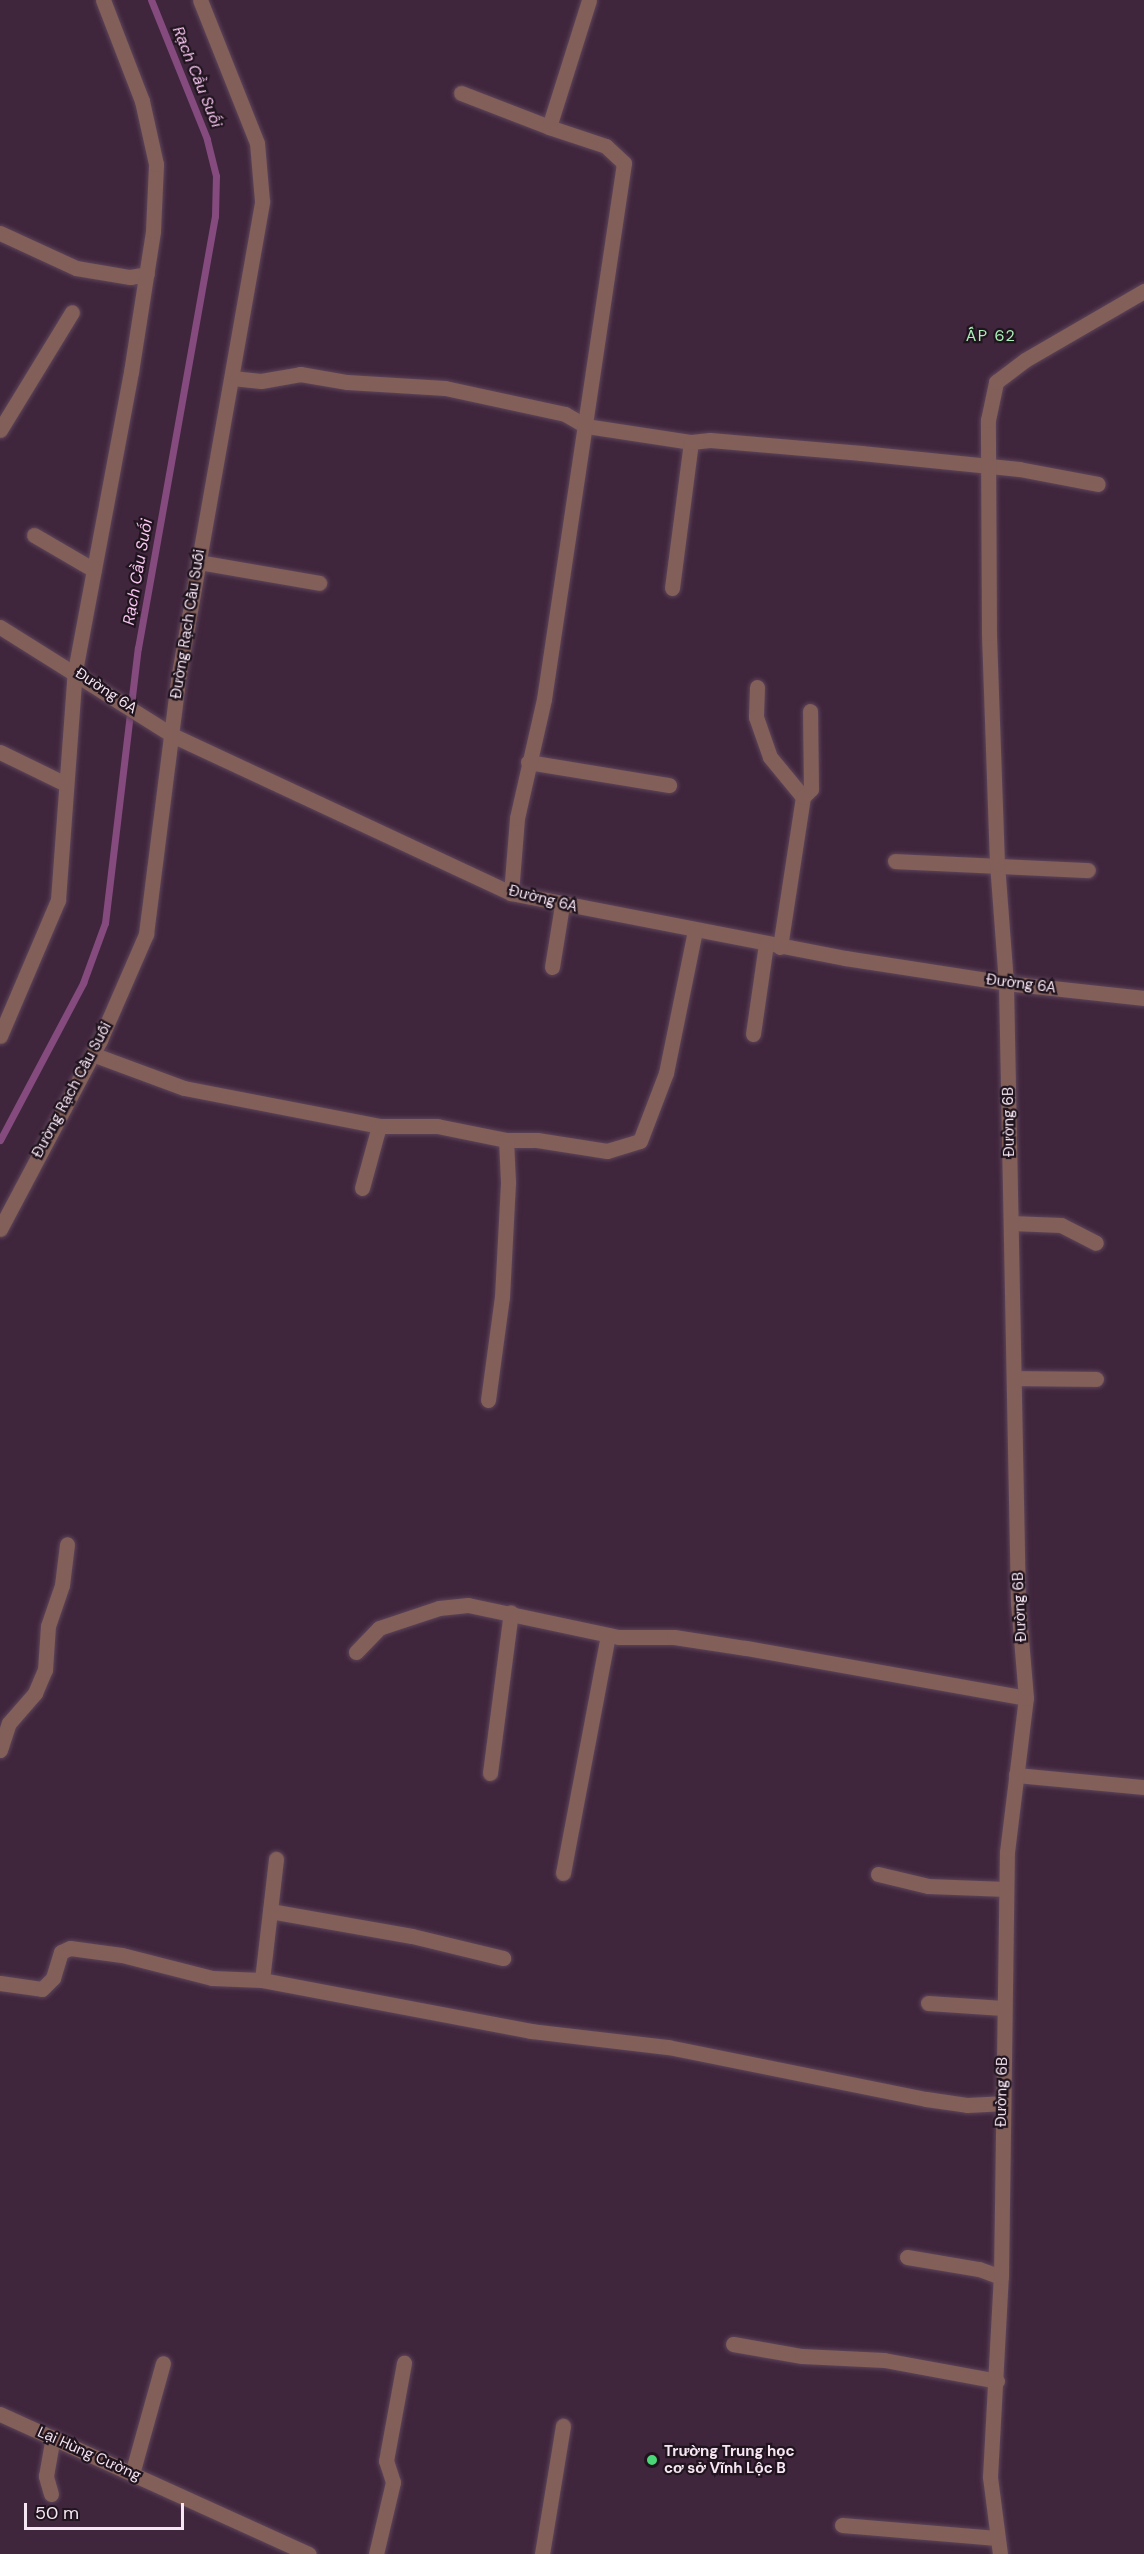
<!DOCTYPE html>
<meta charset="utf-8">
<style>
body{margin:0}
#map{position:relative;width:1144px;height:2554px;overflow:hidden;background:#40263d;font-family:"DM Sans",sans-serif}
div>[style]{position:absolute}
.stream>*{height:7px;margin:-3.5px;padding:0 3.5px;transform-origin:3.5px;border-radius:3.5px;background:#854b7f}
.roads{filter:drop-shadow(0 0 2px #5d455a) drop-shadow(0 0 2px #5d455a)}
.minor>*{height:15px;margin:-7.5px;padding:0 7.5px;transform-origin:7.5px;border-radius:7.5px;background:#825f59}
.dots>*{width:16px;height:16px;translate:-50% -50%;box-sizing:border-box;border:3px solid #20141e;border-radius:50%}
span{translate:-50% -50%;white-space:nowrap;text-align:center;line-height:1.15;-webkit-text-stroke:4.5px #20141e;paint-order:stroke}
.street-label{font-size:15px;color:#f6e5f3}
.poi-label{font-size:15px;color:#f6e5f3;font-weight:700}
.left{translate:0 -50%;text-align:left}
.water-label{font-size:16px;color:#fbc8f4;font-style:italic}
.neighbourhood-label{font-size:16px;color:#aaeeb8;letter-spacing:1.5px}
.scale{position:absolute;left:24px;top:2503px;width:160px;height:27px;box-sizing:border-box;border:3px solid #f6e5f3;border-top:0;padding-left:8px;font-size:18px;line-height:21px;white-space:nowrap;color:#f6e5f3;-webkit-text-stroke:4px #20141e;paint-order:stroke}
</style>
<div id="map">
<div class="stream">
<div style="left:0;top:1140px;width:178px;rotate:-62.1deg"></div>
<div style="left:83px;top:983px;width:64px;rotate:-69.9deg"></div>
<div style="left:105px;top:923px;width:277px;rotate:-83.2deg"></div>
<div style="left:138px;top:648px;width:439px;rotate:-79.9deg"></div>
<div style="left:215px;top:216px;width:40px;rotate:-88.6deg"></div>
<div style="left:216px;top:176px;width:38px;rotate:-104deg"></div>
<div style="left:207px;top:139px;width:150px;rotate:-111.9deg"></div>
</div>
<div class="roads">
<div class="minor">
<div style="left:461px;top:93px;width:94px;rotate:21.1deg"></div>
<div style="left:0;top:233px;width:84px;rotate:24.7deg"></div>
<div style="left:76px;top:268px;width:55px;rotate:9.5deg"></div>
<div style="left:130px;top:277px;width:17px;rotate:-10deg"></div>
<div style="left:232px;top:378px;width:29px;rotate:6deg"></div>
<div style="left:261px;top:381px;width:40px;rotate:-10deg"></div>
<div style="left:300px;top:374px;width:48px;rotate:9.7deg"></div>
<div style="left:347px;top:382px;width:98px;rotate:3.5deg"></div>
<div style="left:445px;top:388px;width:123px;rotate:12.2deg"></div>
<div style="left:565px;top:414px;width:24px;rotate:30deg"></div>
<div style="left:586px;top:426px;width:106px;rotate:8.7deg"></div>
<div style="left:0;top:430px;width:138px;rotate:-58.6deg"></div>
<div style="left:34px;top:535px;width:69px;rotate:30.3deg"></div>
<div style="left:198px;top:562px;width:123px;rotate:9.8deg"></div>
<div style="left:672px;top:588px;width:147px;rotate:-82.6deg"></div>
<div style="left:691px;top:442px;width:19px;rotate:-6deg"></div>
<div style="left:710px;top:440px;width:152px;rotate:4.9deg"></div>
<div style="left:861px;top:453px;width:159px;rotate:5.8deg"></div>
<div style="left:1019px;top:469px;width:80px;rotate:10.8deg"></div>
<div style="left:0;top:627px;width:203px;rotate:32.1deg"></div>
<div style="left:172px;top:735px;width:374px;rotate:25deg"></div>
<div style="left:511px;top:893px;width:340px;rotate:11deg"></div>
<div style="left:845px;top:958px;width:163px;rotate:8.8deg"></div>
<div style="left:1006px;top:983px;width:139px;rotate:6.2deg"></div>
<div style="left:757px;top:687px;width:30px;rotate:92deg"></div>
<div style="left:756px;top:717px;width:42px;rotate:70.7deg"></div>
<div style="left:770px;top:757px;width:52px;rotate:50.5deg"></div>
<div style="left:0;top:752px;width:73px;rotate:25.9deg"></div>
<div style="left:528px;top:762px;width:143px;rotate:9.3deg"></div>
<div style="left:895px;top:861px;width:193px;rotate:2.7deg"></div>
<div style="left:511px;top:893px;width:75px;rotate:-85.4deg"></div>
<div style="left:517px;top:818px;width:122px;rotate:-77.2deg"></div>
<div style="left:544px;top:699px;width:542px;rotate:-81.51deg"></div>
<div style="left:624px;top:163px;width:25px;rotate:-137deg"></div>
<div style="left:606px;top:146px;width:60px;rotate:-161.6deg"></div>
<div style="left:549px;top:127px;width:133px;rotate:-72.5deg"></div>
<div style="left:780px;top:947px;width:152px;rotate:-81.3deg"></div>
<div style="left:803px;top:797px;width:11px;rotate:-45deg"></div>
<div style="left:811px;top:789px;width:78px;rotate:-90.7deg"></div>
<div style="left:552px;top:967px;width:63px;rotate:-80.8deg"></div>
<div style="left:753px;top:1034px;width:91px;rotate:-81.8deg"></div>
<div style="left:0;top:1036px;width:148px;rotate:-66.9deg"></div>
<div style="left:58px;top:900px;width:230px;rotate:-85.8deg"></div>
<div style="left:75px;top:671px;width:304px;rotate:-79.4deg"></div>
<div style="left:131px;top:372px;width:143px;rotate:-81.1deg"></div>
<div style="left:153px;top:231px;width:67px;rotate:-87.4deg"></div>
<div style="left:156px;top:164px;width:65px;rotate:-102.5deg"></div>
<div style="left:142px;top:101px;width:108px;rotate:-111.1deg"></div>
<div style="left:92px;top:1054px;width:98px;rotate:20.3deg"></div>
<div style="left:184px;top:1088px;width:199px;rotate:11deg"></div>
<div style="left:362px;top:1188px;width:64px;rotate:-74.7deg"></div>
<div style="left:379px;top:1126px;width:58px"></div>
<div style="left:437px;top:1126px;width:70px;rotate:11.5deg"></div>
<div style="left:506px;top:1140px;width:31px"></div>
<div style="left:537px;top:1140px;width:71px;rotate:8.9deg"></div>
<div style="left:607px;top:1151px;width:34px;rotate:-17deg"></div>
<div style="left:640px;top:1141px;width:73px;rotate:-69.1deg"></div>
<div style="left:666px;top:1073px;width:146px;rotate:-78.5deg"></div>
<div style="left:1011px;top:1223px;width:50px;rotate:2.3deg"></div>
<div style="left:1061px;top:1225px;width:39px;rotate:27deg"></div>
<div style="left:0;top:1229px;width:214px;rotate:-62.1deg"></div>
<div style="left:100px;top:1040px;width:116px;rotate:-66.5deg"></div>
<div style="left:146px;top:934px;width:257px;rotate:-82.8deg"></div>
<div style="left:178px;top:679px;width:485px;rotate:-80deg"></div>
<div style="left:262px;top:201px;width:58px;rotate:-94.9deg"></div>
<div style="left:257px;top:143px;width:154px;rotate:-111.7deg"></div>
<div style="left:1014px;top:1378px;width:82px;rotate:0.7deg"></div>
<div style="left:488px;top:1400px;width:104px;rotate:-82.3deg"></div>
<div style="left:502px;top:1297px;width:115px;rotate:-87deg"></div>
<div style="left:508px;top:1182px;width:42px;rotate:-92.7deg"></div>
<div style="left:356px;top:1652px;width:33px;rotate:-46deg"></div>
<div style="left:379px;top:1628px;width:63px;rotate:-18.4deg"></div>
<div style="left:439px;top:1608px;width:29px;rotate:-6deg"></div>
<div style="left:468px;top:1605px;width:154px;rotate:12deg"></div>
<div style="left:619px;top:1637px;width:55px"></div>
<div style="left:674px;top:1637px;width:73px;rotate:8.7deg"></div>
<div style="left:746px;top:1648px;width:284px;rotate:10.1deg"></div>
<div style="left:0;top:1750px;width:28px;rotate:-72deg"></div>
<div style="left:9px;top:1723px;width:40px;rotate:-49deg"></div>
<div style="left:35px;top:1693px;width:25px;rotate:-67deg"></div>
<div style="left:45px;top:1670px;width:44px;rotate:-86.1deg"></div>
<div style="left:48px;top:1626px;width:43px;rotate:-71.1deg"></div>
<div style="left:62px;top:1585px;width:41px;rotate:-83deg"></div>
<div style="left:490px;top:1773px;width:162px;rotate:-82.6deg"></div>
<div style="left:1016px;top:1775px;width:129px;rotate:5.4deg"></div>
<div style="left:563px;top:1873px;width:242px;rotate:-79.3deg"></div>
<div style="left:878px;top:1874px;width:51px;rotate:13.5deg"></div>
<div style="left:928px;top:1886px;width:78px;rotate:2.2deg"></div>
<div style="left:270px;top:1911px;width:144px;rotate:10deg"></div>
<div style="left:412px;top:1936px;width:94px;rotate:13.6deg"></div>
<div style="left:262px;top:1980px;width:122px;rotate:-83.4deg"></div>
<div style="left:0;top:1983px;width:42px;rotate:8.1deg"></div>
<div style="left:42px;top:1989px;width:16px;rotate:-45deg"></div>
<div style="left:53px;top:1978px;width:27px;rotate:-73deg"></div>
<div style="left:61px;top:1952px;width:10px;rotate:-24deg"></div>
<div style="left:70px;top:1948px;width:52px;rotate:7.7deg"></div>
<div style="left:122px;top:1955px;width:93px;rotate:14.3deg"></div>
<div style="left:212px;top:1978px;width:50px;rotate:2.3deg"></div>
<div style="left:262px;top:1980px;width:274px;rotate:10.7deg"></div>
<div style="left:531px;top:2031px;width:138px;rotate:6.7deg"></div>
<div style="left:668px;top:2047px;width:263px;rotate:11.4deg"></div>
<div style="left:926px;top:2099px;width:41px;rotate:8.3deg"></div>
<div style="left:967px;top:2105px;width:34px;rotate:-3deg"></div>
<div style="left:928px;top:2003px;width:75px;rotate:3.8deg"></div>
<div style="left:907px;top:2257px;width:73px;rotate:9.5deg"></div>
<div style="left:979px;top:2269px;width:23px;rotate:20deg"></div>
<div style="left:733px;top:2344px;width:70px;rotate:9.9deg"></div>
<div style="left:802px;top:2356px;width:82px;rotate:2.8deg"></div>
<div style="left:884px;top:2360px;width:115px;rotate:10.5deg"></div>
<div style="left:0;top:2414px;width:339px;rotate:24.4deg"></div>
<div style="left:132px;top:2474px;width:115px;rotate:-74.4deg"></div>
<div style="left:51px;top:2494px;width:19px;rotate:-106deg"></div>
<div style="left:46px;top:2476px;width:39px;rotate:-80deg"></div>
<div style="left:842px;top:2525px;width:155px;rotate:4.8deg"></div>
<div style="left:376px;top:2554px;width:74px;rotate:-76.7deg"></div>
<div style="left:393px;top:2482px;width:22px;rotate:-108deg"></div>
<div style="left:386px;top:2461px;width:100px;rotate:-79.6deg"></div>
<div style="left:542px;top:2554px;width:130px;rotate:-80.7deg"></div>
<div style="left:1000px;top:2554px;width:78px;rotate:-97.4deg"></div>
<div style="left:990px;top:2477px;width:200px;rotate:-86.9deg"></div>
<div style="left:1001px;top:2277px;width:425px;rotate:-89.2deg"></div>
<div style="left:1007px;top:1852px;width:155px;rotate:-83deg"></div>
<div style="left:1026px;top:1698px;width:95px;rotate:-94.8deg"></div>
<div style="left:1018px;top:1603px;width:620px;rotate:-91.11deg"></div>
<div style="left:1006px;top:983px;width:119px;rotate:-94.3deg"></div>
<div style="left:997px;top:864px;width:231px;rotate:-92deg"></div>
<div style="left:989px;top:633px;width:213px;rotate:-90.3deg"></div>
<div style="left:988px;top:420px;width:39px;rotate:-78deg"></div>
<div style="left:996px;top:382px;width:36px;rotate:-37deg"></div>
<div style="left:1025px;top:360px;width:138px;rotate:-30.1deg"></div>
</div>
</div>
<div class="dots">
<div style="left:652px;top:2460px;background:#4ad778"></div>
</div>
<div class="street-label">
<span style="left:188px;top:624px;rotate:-81deg">Đường Rạch Cầu Suối</span>
<span style="left:106px;top:691px;rotate:33deg">Đường 6A</span>
<span style="left:543px;top:899px;rotate:14deg">Đường 6A</span>
<span style="left:1021px;top:984px;rotate:7deg">Đường 6A</span>
<span style="left:72px;top:1090px;rotate:-62deg">Đường Rạch Cầu Suối</span>
<span style="left:1009px;top:1122px;rotate:-91deg">Đường 6B</span>
<span style="left:1020px;top:1607px;rotate:-93deg">Đường 6B</span>
<span style="left:1002px;top:2092px;rotate:-89deg">Đường 6B</span>
<span style="left:89px;top:2454px;rotate:24deg">Lại Hùng Cường</span>
</div>
<div class="poi-label">
<span class="left" style="left:664px;top:2460px">Trường Trung học<br>cơ sở Vĩnh Lộc B</span>
</div>
<div class="water-label">
<span style="left:197px;top:77px;rotate:68deg">Rạch Cầu Suối</span>
<span style="left:138px;top:572px;rotate:-80deg">Rạch Cầu Suối</span>
</div>
<div class="neighbourhood-label">
<span style="left:991px;top:336px">ẤP 62</span>
</div>
<div class="scale">50 m</div>
</div>
